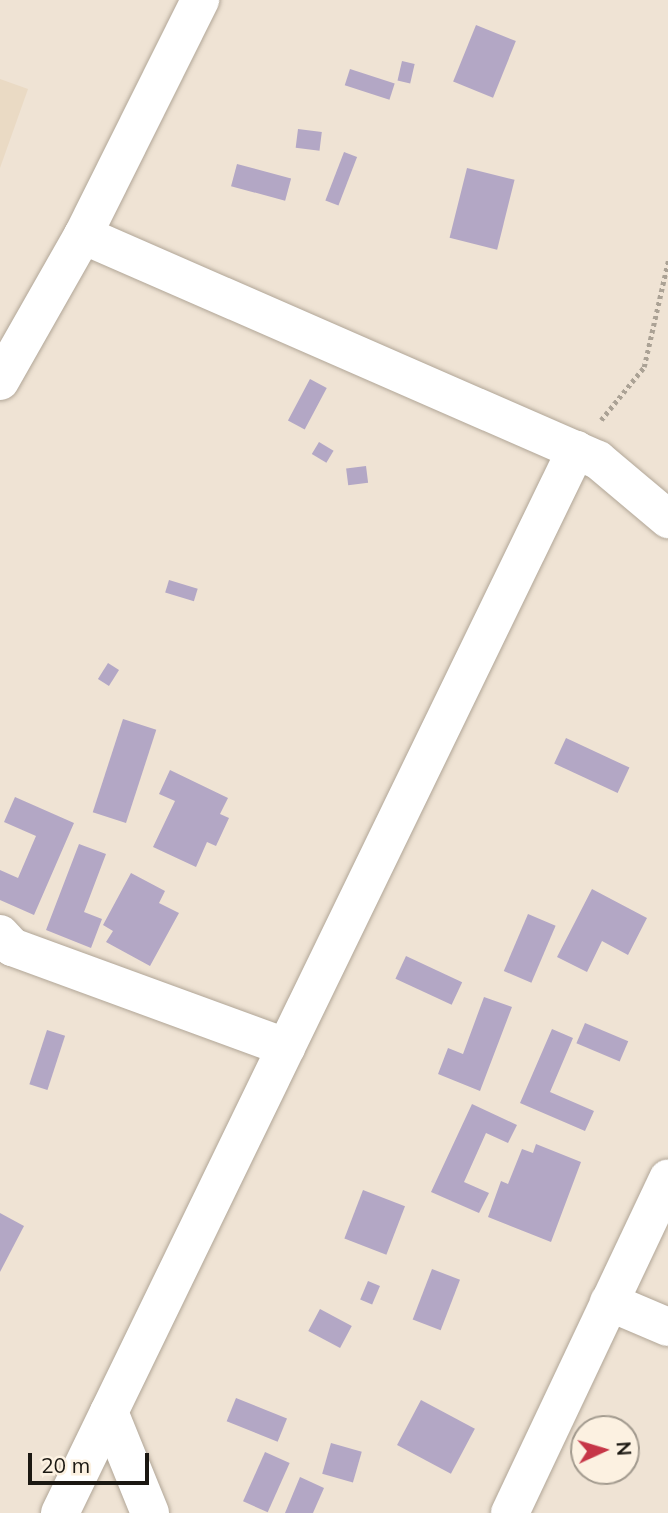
<!DOCTYPE html>
<style>
body{margin:0}
#map{position:relative;width:668px;height:1513px;overflow:hidden;background:#efe3d4;font-family:Mulish,sans-serif}
div>[style]{position:absolute}
.built>*{inset:0;background:#eadac4}
.building>*{inset:0;background:#b3a7c5;transform-origin:0 0}
.path>*{height:4.5px;margin-top:-2.25px;transform-origin:0;background:repeating-linear-gradient(90deg,#aba295 0 3.5px,transparent 0 7px)}
.roads{filter:drop-shadow(0 0 2px #b1a697) drop-shadow(0 0 2px #b1a697)}
.minor>*{height:38px;margin:-19px;padding:0 19px;transform-origin:19px;border-radius:19px;background:#fff}
span{translate:-50% -50%;white-space:nowrap;text-align:center;line-height:1.15;-webkit-text-stroke:5px #fcf1e1;paint-order:stroke}
.north{position:absolute;left:570px;top:1415px;width:70px;height:70px;box-sizing:border-box;background:#fcf1e1;border:2px solid #a29a8e;border-radius:50%;rotate:86deg;font-size:19px;font-weight:700;line-height:28px;text-align:center;color:#1b1812}
.north::after{content:'';display:block;margin:auto;width:24px;height:32px;background:#c63647;clip-path:polygon(50% 0,100% 100%,50% 72%,0 100%)}
.scale{position:absolute;left:28px;top:1453px;width:121px;height:32px;box-sizing:border-box;border:4px solid #1b1812;border-top:0;padding-left:9px;font-size:21px;line-height:24px;white-space:nowrap;color:#1b1812;-webkit-text-stroke:5px #fcf1e1;paint-order:stroke}
</style>
<div id="map">
<div class="built">
<div style="clip-path:polygon(0 79px,28px 89px,0 168px)"></div>
</div>
<div class="building">
<div style="left:476px;top:25px;width:43px;height:61px;rotate:22deg"></div>
<div style="left:402px;top:61px;width:13px;height:20px;rotate:13deg"></div>
<div style="left:350px;top:69px;width:47px;height:17px;rotate:18deg"></div>
<div style="left:298px;top:129px;width:24px;height:19px;rotate:7deg"></div>
<div style="left:344px;top:152px;width:14px;height:52px;rotate:21deg"></div>
<div style="left:237px;top:164px;width:56px;height:23px;rotate:15deg"></div>
<div style="left:467px;top:168px;width:49px;height:72px;rotate:14deg"></div>
<div style="left:310px;top:379px;width:19px;height:47px;rotate:28deg"></div>
<div style="left:319px;top:442px;width:17px;height:14px;rotate:31deg"></div>
<div style="left:366px;top:466px;width:17px;height:20px;rotate:83deg"></div>
<div style="left:169px;top:580px;width:30px;height:13px;rotate:17deg"></div>
<div style="left:108px;top:663px;width:13px;height:19px;rotate:32deg"></div>
<div style="left:123px;top:719px;width:35px;height:98px;rotate:18deg"></div>
<div style="left:566px;top:738px;width:70px;height:28px;rotate:25deg"></div>
<div style="clip-path:polygon(170px 770px,228px 798px,220px 814px,229px 818px,216px 846px,207px 842px,196px 867px,153px 847px,175px 801px,159px 794px)"></div>
<div style="clip-path:polygon(15px 797px,74px 823px,34px 915px,0 900px,0 870px,18px 878px,36px 836px,4px 822px)"></div>
<div style="clip-path:polygon(79px 844px,106px 854px,84px 912px,102px 919px,91px 948px,46px 930px)"></div>
<div style="clip-path:polygon(131px 873px,165px 891px,159px 903px,179px 913px,150px 966px,106px 942px,113px 931px,103px 925px)"></div>
<div style="clip-path:polygon(592px 889px,647px 918px,628px 955px,602px 941px,587px 972px,557px 957px)"></div>
<div style="left:528px;top:914px;width:30px;height:62px;rotate:23deg"></div>
<div style="left:406px;top:956px;width:62px;height:25px;rotate:25deg"></div>
<div style="clip-path:polygon(484px 997px,512px 1007px,480px 1091px,438px 1074px,448px 1048px,463px 1054px)"></div>
<div style="left:585px;top:1023px;width:47px;height:22px;rotate:23deg"></div>
<div style="clip-path:polygon(552px 1029px,573px 1038px,550px 1092px,594px 1111px,585px 1131px,520px 1103px)"></div>
<div style="left:47px;top:1030px;width:19px;height:57px;rotate:18deg"></div>
<div style="clip-path:polygon(472px 1104px,517px 1125px,508px 1143px,486px 1133px,464px 1182px,489px 1193px,479px 1213px,431px 1192px)"></div>
<div style="clip-path:polygon(536px 1144px,581px 1162px,551px 1242px,488px 1217px,501px 1181px,508px 1184px,522px 1149px,533px 1153px)"></div>
<div style="left:363px;top:1190px;width:45px;height:52px;rotate:21deg"></div>
<div style="clip-path:polygon(0 1213px,24px 1226px,0 1272px)"></div>
<div style="left:432px;top:1269px;width:30px;height:54px;rotate:21deg"></div>
<div style="left:368px;top:1281px;width:13px;height:20px;rotate:23deg"></div>
<div style="left:320px;top:1309px;width:36px;height:25px;rotate:28deg"></div>
<div style="left:236px;top:1398px;width:55px;height:25px;rotate:22deg"></div>
<div style="left:421px;top:1400px;width:61px;height:51px;rotate:28deg"></div>
<div style="left:331px;top:1443px;width:32px;height:32px;rotate:16deg"></div>
<div style="left:265px;top:1452px;width:27px;height:54px;rotate:24deg"></div>
<div style="clip-path:polygon(300px 1477px,324px 1488px,313px 1513px,285px 1513px)"></div>
</div>
<div class="path">
<div style="left:601px;top:420px;width:68px;rotate:-50.9deg"></div>
<div style="left:644px;top:367px;width:109px;rotate:-77.2deg"></div>
</div>
<div class="roads">
<div class="minor">
<div style="left:83px;top:235px;width:562px;rotate:23.6deg"></div>
<div style="left:598px;top:460px;width:92px;rotate:40.1deg"></div>
<div style="left:0;top:381px;width:168px;rotate:-60.4deg"></div>
<div style="left:83px;top:235px;width:263px;rotate:-63.5deg"></div>
<div style="left:0;top:934px;width:18px;rotate:47deg"></div>
<div style="left:12px;top:947px;width:292px;rotate:20.1deg"></div>
<div style="left:609px;top:1302px;width:64px;rotate:23deg"></div>
<div style="left:109px;top:1412px;width:109px;rotate:67.9deg"></div>
<div style="left:60px;top:1513px;width:1182px;rotate:-64.11deg"></div>
<div style="left:510px;top:1513px;width:370px;rotate:-64.7deg"></div>
</div>
</div>
<div class="north">N</div>
<div class="scale">20 m</div>
</div>
